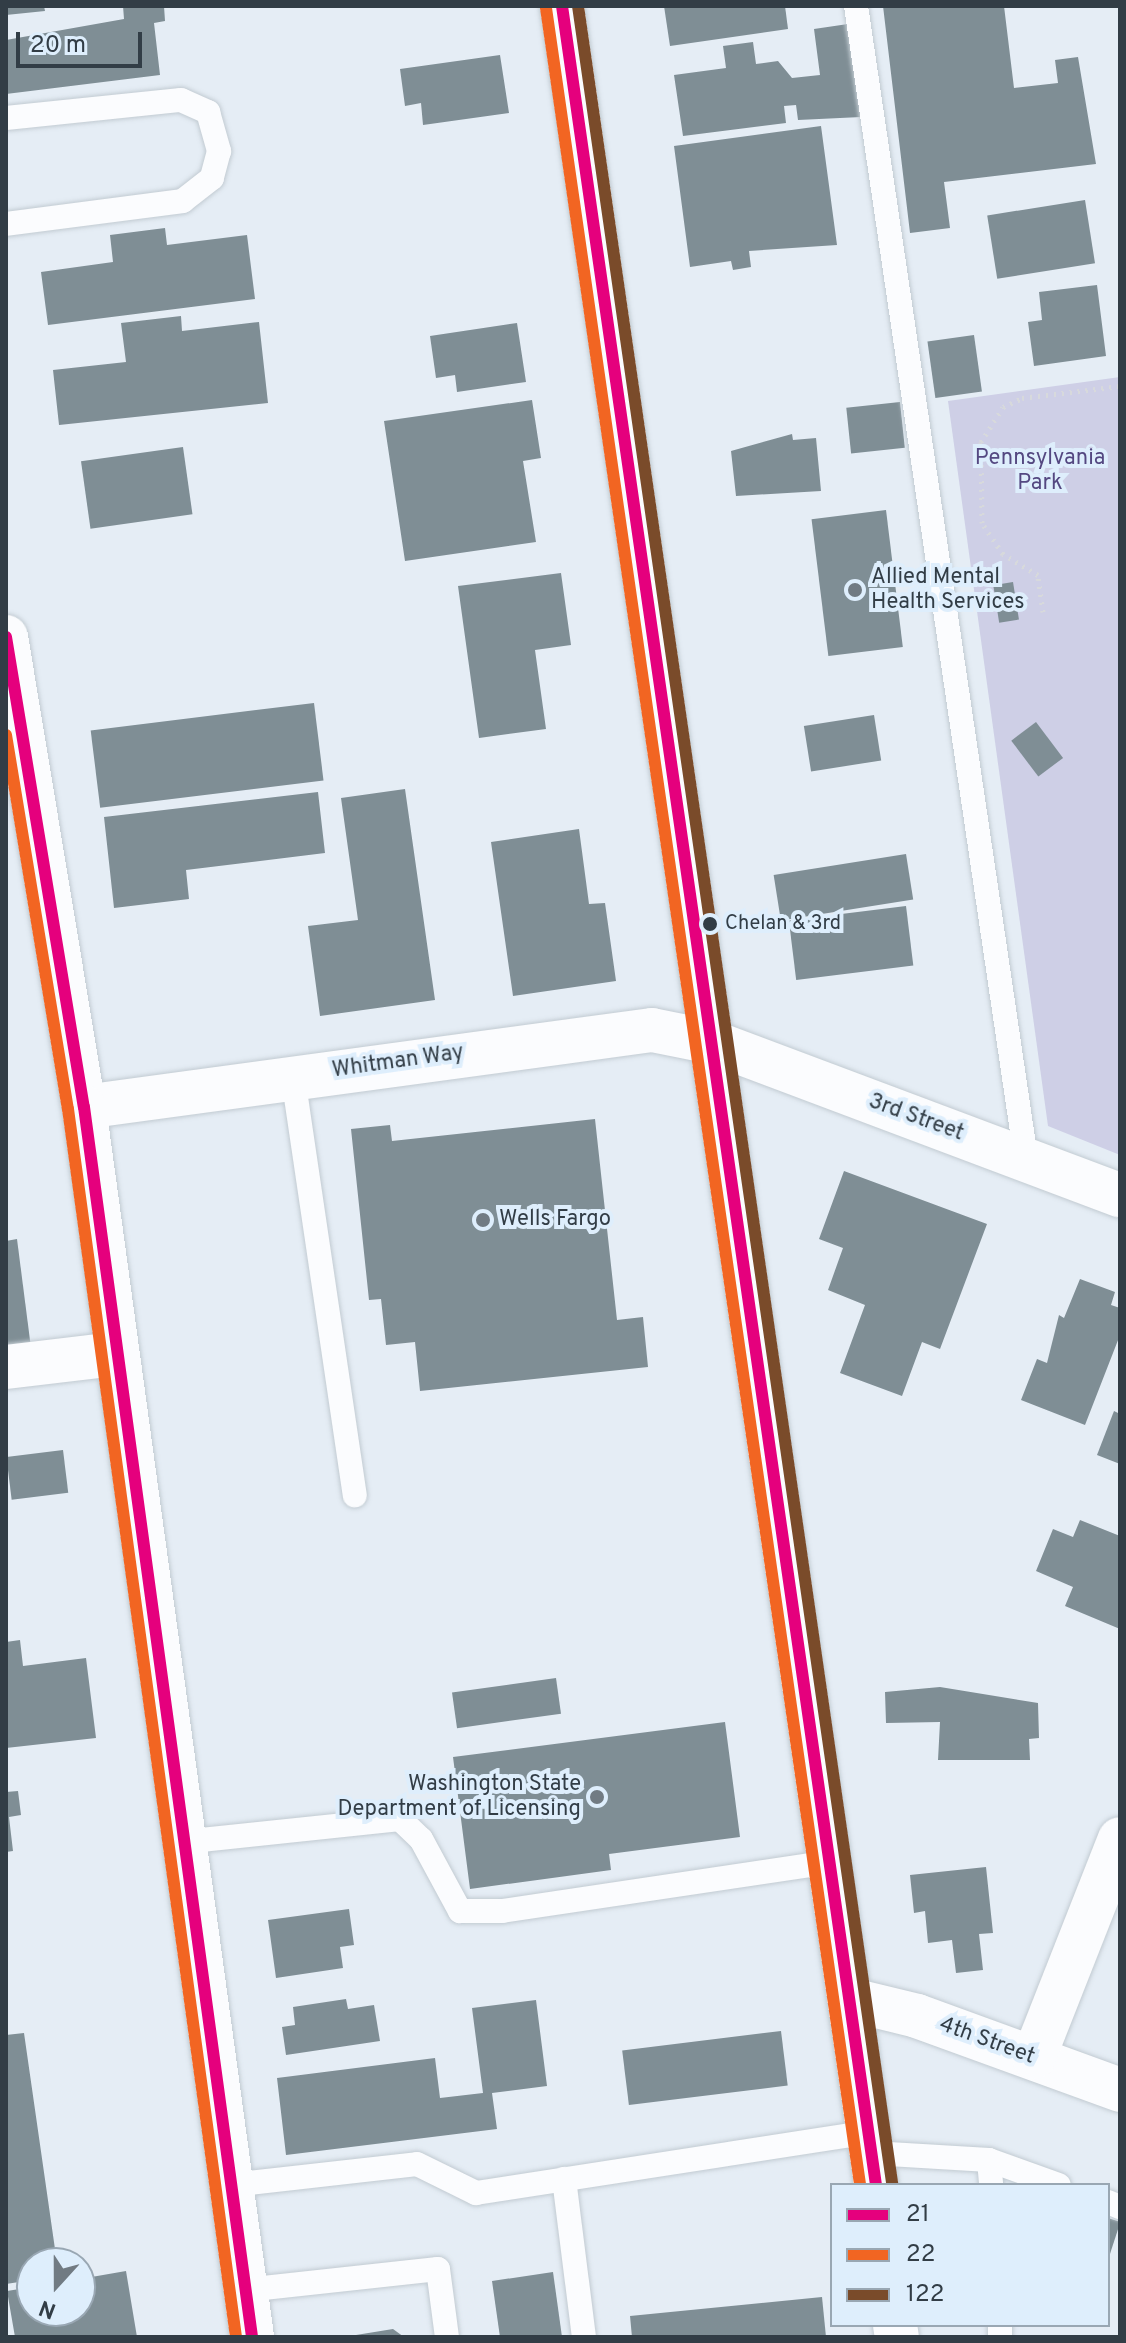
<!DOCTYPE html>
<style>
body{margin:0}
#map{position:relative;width:1126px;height:2343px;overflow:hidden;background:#e5edf5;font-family:Overpass,sans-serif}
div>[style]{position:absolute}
.green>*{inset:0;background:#cecfe6}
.building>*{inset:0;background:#7f8e95;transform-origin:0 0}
.path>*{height:5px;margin-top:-2.5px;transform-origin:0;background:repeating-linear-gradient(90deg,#d7d9dc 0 2px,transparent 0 8px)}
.roads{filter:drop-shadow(0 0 2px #c2cbd2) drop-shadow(0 0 2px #c2cbd2)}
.service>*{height:24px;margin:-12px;padding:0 12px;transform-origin:12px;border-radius:12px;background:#fbfcfe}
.minor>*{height:44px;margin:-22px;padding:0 22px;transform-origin:22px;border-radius:22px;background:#fbfcfe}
.primary>*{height:44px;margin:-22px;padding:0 22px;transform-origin:22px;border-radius:22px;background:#fbfcfe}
.bus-1>*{height:12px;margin:-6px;padding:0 6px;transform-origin:6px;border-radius:6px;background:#e5007d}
.bus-2>*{height:12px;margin:-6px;padding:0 6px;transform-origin:6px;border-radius:6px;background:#f26522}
.bus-3>*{height:12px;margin:-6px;padding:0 6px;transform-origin:6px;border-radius:6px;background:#7a4b2a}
.dots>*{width:22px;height:22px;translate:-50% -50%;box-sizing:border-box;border:4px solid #deeefc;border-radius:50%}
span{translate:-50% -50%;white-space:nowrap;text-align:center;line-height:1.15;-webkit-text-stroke:8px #deeefc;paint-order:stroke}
.bus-label{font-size:20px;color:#323d46}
.left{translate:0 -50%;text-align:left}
.park-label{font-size:22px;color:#544881}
.poi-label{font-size:22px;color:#323d46}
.right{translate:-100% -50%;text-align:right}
.street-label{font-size:22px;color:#323d46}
.frame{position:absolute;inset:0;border:8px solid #323d46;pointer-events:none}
.legend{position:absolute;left:830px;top:2183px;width:280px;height:144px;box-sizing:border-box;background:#deeefc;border:2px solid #99a7b3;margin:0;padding:10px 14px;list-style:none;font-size:24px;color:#323d46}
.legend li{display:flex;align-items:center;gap:16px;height:40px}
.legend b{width:40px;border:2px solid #99a7b3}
.north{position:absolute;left:16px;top:2247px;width:80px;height:80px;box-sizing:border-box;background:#deeefc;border:2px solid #99a7b3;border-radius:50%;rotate:201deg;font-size:22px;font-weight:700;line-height:32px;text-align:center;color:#323d46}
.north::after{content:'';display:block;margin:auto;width:28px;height:36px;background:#717b83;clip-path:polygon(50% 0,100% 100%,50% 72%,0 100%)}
.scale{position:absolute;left:16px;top:32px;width:126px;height:36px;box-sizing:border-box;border:4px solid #323d46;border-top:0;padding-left:10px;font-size:24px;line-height:28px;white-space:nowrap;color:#323d46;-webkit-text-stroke:6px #deeefc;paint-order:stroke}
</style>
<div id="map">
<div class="green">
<div style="clip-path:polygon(1120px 377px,1120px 1155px,1048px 1126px,948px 401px)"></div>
</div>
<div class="building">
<div style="clip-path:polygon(6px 6px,44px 6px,45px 11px,6px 15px)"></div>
<div style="clip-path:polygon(123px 6px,164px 6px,165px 21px,154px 23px,160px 75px,6px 94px,6px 40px,124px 19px)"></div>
<div style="clip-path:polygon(664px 6px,785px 6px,788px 29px,670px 46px)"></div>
<div style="clip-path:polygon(883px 6px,1004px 6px,1014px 88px,1058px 83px,1055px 60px,1078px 57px,1096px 164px,944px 182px,950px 228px,910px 233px)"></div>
<div style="clip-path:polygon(848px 24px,861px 117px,798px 120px,796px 105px,784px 106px,786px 123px,683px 136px,674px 75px,726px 68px,723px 46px,753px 42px,756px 64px,778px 61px,792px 78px,820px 75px,814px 29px)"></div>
<div style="clip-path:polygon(500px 55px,509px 113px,423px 125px,421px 103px,405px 106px,400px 69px)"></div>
<div style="clip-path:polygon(821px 126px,837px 245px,749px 251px,751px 267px,733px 270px,731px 261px,690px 267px,674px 146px)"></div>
<div style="left:1085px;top:200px;width:64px;height:99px;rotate:81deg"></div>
<div style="clip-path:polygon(165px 228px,167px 245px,247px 235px,255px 299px,48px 325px,41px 272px,113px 262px,110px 235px)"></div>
<div style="clip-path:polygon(1097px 285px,1106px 356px,1034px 366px,1028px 322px,1042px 320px,1039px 292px)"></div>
<div style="clip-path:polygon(181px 316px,182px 331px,259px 322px,268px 403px,59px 425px,53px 370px,126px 362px,121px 323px)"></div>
<div style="clip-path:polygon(517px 323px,526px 382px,457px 392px,455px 375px,436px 378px,430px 336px)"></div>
<div style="left:974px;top:335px;width:57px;height:47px;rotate:82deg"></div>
<div style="clip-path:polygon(532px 400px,541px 458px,523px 461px,536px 542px,405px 561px,384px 421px)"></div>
<div style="left:900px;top:402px;width:46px;height:54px;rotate:84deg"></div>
<div style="clip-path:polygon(792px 434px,793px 440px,816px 438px,821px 491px,736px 496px,731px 451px)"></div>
<div style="left:183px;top:447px;width:68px;height:103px;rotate:82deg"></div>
<div style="left:886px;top:510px;width:138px;height:75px;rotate:83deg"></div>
<div style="clip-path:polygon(561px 573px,571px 645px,535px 650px,546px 729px,479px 738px,458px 586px)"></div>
<div style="left:1013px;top:582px;width:38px;height:20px;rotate:81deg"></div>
<div style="left:314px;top:703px;width:78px;height:225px;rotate:83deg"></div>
<div style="left:874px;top:715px;width:46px;height:71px;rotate:81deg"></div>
<div style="left:1036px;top:722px;width:45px;height:31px;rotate:53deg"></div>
<div style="clip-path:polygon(405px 789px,435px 1000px,320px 1016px,308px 926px,358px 920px,341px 798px)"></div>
<div style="clip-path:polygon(318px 792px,325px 853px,186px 870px,189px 899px,114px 908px,104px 817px)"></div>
<div style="clip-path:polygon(579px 829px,589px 904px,605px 903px,616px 981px,513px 996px,491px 842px)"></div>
<div style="left:906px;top:854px;width:46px;height:134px;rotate:81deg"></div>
<div style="left:906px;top:906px;width:60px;height:118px;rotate:83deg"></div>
<div style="clip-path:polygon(595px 1119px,617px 1320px,643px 1317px,648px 1367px,420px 1391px,415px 1342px,386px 1345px,381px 1299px,369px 1300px,351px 1129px,390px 1125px,392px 1141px)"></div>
<div style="clip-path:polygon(844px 1171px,987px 1224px,940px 1349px,922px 1342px,902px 1396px,840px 1373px,865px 1305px,828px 1290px,843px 1248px,819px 1239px)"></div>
<div style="clip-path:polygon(17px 1239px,31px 1348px,6px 1351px,6px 1241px)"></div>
<div style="clip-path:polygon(1080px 1279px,1115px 1292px,1111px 1305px,1120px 1308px,1120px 1335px,1085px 1425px,1021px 1400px,1037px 1359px,1047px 1363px,1059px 1315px,1064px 1318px)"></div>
<div style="clip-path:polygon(1114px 1411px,1120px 1414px,1120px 1464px,1097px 1455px)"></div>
<div style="left:63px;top:1450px;width:43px;height:57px;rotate:83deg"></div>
<div style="clip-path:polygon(1080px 1520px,1120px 1536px,1120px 1629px,1065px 1606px,1073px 1587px,1036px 1571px,1053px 1529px,1073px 1537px)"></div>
<div style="clip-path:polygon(20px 1640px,23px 1666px,86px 1658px,96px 1738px,6px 1748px,6px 1642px)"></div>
<div style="left:556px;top:1678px;width:36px;height:105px;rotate:82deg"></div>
<div style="clip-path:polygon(940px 1687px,1038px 1703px,1039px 1738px,1029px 1739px,1030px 1760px,938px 1760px,940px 1722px,886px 1723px,885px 1692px)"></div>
<div style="clip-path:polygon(725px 1722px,740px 1837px,609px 1854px,611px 1870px,470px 1889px,453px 1757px)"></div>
<div style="clip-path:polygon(18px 1791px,21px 1815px,9px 1817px,13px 1851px,6px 1852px,6px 1792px)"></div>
<div style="clip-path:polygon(986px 1867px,993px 1933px,979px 1934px,983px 1970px,956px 1973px,952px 1940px,928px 1943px,925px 1911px,914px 1913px,910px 1875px)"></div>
<div style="clip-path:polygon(349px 1909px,354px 1945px,340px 1947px,343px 1968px,276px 1978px,268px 1920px)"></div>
<div style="clip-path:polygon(346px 1999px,348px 2009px,374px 2005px,380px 2041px,286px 2055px,282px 2027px,295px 2025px,293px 2007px)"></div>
<div style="clip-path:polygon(536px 2000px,547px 2086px,492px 2093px,497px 2129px,286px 2155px,277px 2078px,435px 2058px,440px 2098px,483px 2093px,472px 2008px)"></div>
<div style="left:781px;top:2031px;width:55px;height:160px;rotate:83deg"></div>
<div style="clip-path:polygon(24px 2033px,57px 2263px,32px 2263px,32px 2280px,6px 2284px,6px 2035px)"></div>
<div style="left:1108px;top:2218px;width:13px;height:70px;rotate:18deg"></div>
<div style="clip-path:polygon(126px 2271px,137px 2337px,15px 2337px,7px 2291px,32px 2287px,32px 2311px,80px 2311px,80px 2279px)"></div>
<div style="clip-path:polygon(553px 2272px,562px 2337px,500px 2337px,492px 2281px)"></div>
<div style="clip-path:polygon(822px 2297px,826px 2337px,632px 2337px,630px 2316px)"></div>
<div style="clip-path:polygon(393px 2329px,404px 2337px,356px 2337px,356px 2335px)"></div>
</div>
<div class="path">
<div style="left:1043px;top:612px;width:37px;rotate:-98deg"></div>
<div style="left:1038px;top:575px;width:41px;rotate:-149deg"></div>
<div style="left:1003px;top:554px;width:37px;rotate:-124deg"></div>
<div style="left:982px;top:523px;width:81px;rotate:-90.7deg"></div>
<div style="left:981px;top:442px;width:41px;rotate:-57.8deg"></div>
<div style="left:1003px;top:407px;width:21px;rotate:-25deg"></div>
<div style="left:1022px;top:398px;width:99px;rotate:-7deg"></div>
</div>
<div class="roads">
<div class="service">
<div style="left:856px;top:6px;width:1164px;rotate:81.61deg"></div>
<div style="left:6px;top:118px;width:176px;rotate:-5.9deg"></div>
<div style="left:181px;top:100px;width:30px;rotate:24deg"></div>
<div style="left:208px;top:112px;width:41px;rotate:74.2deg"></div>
<div style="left:219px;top:151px;width:28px;rotate:105deg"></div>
<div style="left:212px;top:178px;width:37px;rotate:142deg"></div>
<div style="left:183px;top:201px;width:178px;rotate:172.6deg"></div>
<div style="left:293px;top:1077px;width:423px;rotate:81.6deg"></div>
<div style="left:182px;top:1842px;width:219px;rotate:-6deg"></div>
<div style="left:400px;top:1819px;width:29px;rotate:44deg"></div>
<div style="left:421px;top:1839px;width:82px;rotate:61.6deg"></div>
<div style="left:460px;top:1911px;width:42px"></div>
<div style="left:502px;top:1911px;width:333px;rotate:-8.5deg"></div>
<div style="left:872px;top:2153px;width:117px;rotate:3.4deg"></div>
<div style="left:989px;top:2160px;width:25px;rotate:85deg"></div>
<div style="left:989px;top:2160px;width:74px;rotate:19.7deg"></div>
<div style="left:564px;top:2179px;width:159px;rotate:82.8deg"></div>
<div style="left:231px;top:2185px;width:187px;rotate:-6.4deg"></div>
<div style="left:417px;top:2164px;width:66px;rotate:26.2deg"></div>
<div style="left:476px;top:2193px;width:398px;rotate:-8.8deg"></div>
<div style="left:1108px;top:2202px;width:13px;rotate:23deg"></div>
<div style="left:245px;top:2290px;width:194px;rotate:-6.2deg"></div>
<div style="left:438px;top:2269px;width:69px;rotate:82.5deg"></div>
<div style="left:1000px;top:2325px;width:12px;rotate:90deg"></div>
</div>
<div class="minor">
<div style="left:84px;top:1107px;width:573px;rotate:-7.72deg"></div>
<div style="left:652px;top:1030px;width:61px;rotate:11.3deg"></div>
<div style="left:712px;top:1042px;width:436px;rotate:20.6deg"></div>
<div style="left:6px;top:1367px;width:110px;rotate:-6.8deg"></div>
<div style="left:852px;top:2000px;width:67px;rotate:13.8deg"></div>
<div style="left:917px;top:2016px;width:216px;rotate:20deg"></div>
<div style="left:1034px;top:2057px;width:234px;rotate:-68.5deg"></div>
</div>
<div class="primary">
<div style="left:562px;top:6px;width:2202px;rotate:81.8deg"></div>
<div style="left:6px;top:637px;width:476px;rotate:80.6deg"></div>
<div style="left:84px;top:1107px;width:1241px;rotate:82.22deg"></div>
<div style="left:895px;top:2325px;width:12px;rotate:81deg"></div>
</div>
</div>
<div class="bus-1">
<div style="left:562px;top:6px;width:2202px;rotate:81.8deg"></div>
<div style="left:6px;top:637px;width:476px;rotate:80.6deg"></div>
<div style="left:84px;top:1107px;width:1241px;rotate:82.22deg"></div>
</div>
<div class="bus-2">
<div style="left:546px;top:8px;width:2200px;rotate:81.79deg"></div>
<div style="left:6px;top:735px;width:379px;rotate:80.6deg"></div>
<div style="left:68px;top:1109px;width:1239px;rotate:82.21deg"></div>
</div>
<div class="bus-3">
<div style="left:578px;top:6px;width:2200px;rotate:81.79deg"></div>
</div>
<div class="dots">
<div style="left:855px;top:590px;background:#717b83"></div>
<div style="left:710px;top:924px;background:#323d46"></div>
<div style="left:483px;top:1220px;background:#717b83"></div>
<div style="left:597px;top:1797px;background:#717b83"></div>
</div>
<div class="bus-label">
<span class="left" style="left:725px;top:924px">Chelan &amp; 3rd</span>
</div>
<div class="park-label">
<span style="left:1040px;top:471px">Pennsylvania<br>Park</span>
</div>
<div class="poi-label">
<span class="left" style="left:871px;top:590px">Allied Mental<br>Health Services</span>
<span class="left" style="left:499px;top:1220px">Wells Fargo</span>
<span class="right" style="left:581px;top:1797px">Washington State<br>Department of Licensing</span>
</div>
<div class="street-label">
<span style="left:398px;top:1062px;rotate:-8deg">Whitman Way</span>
<span style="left:916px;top:1118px;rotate:20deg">3rd Street</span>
<span style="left:987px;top:2041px;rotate:20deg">4th Street</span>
</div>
<div class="frame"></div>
<ul class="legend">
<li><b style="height:10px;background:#e5007d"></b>21</li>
<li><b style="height:10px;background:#f26522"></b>22</li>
<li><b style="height:10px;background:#7a4b2a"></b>122</li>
</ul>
<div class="north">N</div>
<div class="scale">20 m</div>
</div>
